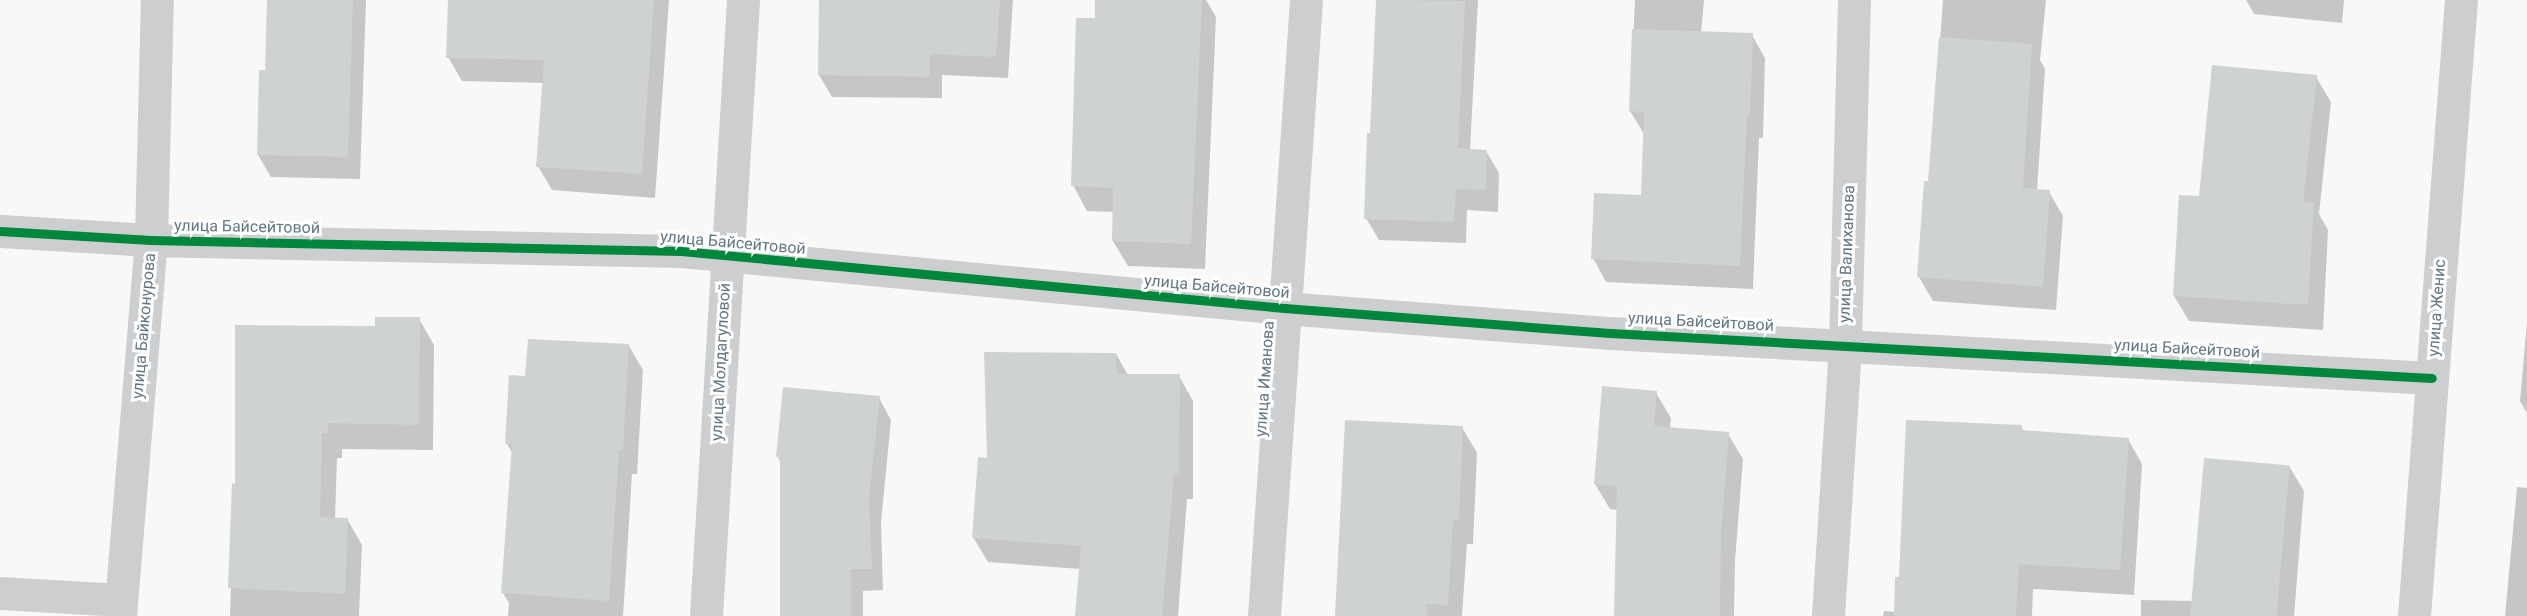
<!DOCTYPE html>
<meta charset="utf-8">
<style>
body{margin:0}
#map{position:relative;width:2527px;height:616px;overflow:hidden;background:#f8f8f7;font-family:Roboto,sans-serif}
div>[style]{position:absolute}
.shadow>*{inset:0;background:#0003}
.building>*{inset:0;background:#cfd2d2;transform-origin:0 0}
.street>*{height:33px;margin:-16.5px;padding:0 16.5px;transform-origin:16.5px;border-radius:16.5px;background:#cdcecf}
.cycleway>*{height:9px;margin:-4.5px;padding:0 4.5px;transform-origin:4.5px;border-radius:4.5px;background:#00873e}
span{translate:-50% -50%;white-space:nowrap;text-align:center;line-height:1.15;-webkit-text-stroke:6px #fff;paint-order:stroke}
.street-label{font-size:16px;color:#637783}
</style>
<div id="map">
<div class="shadow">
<div style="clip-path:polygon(268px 0,366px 0,360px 179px,271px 177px,258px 155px,266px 71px)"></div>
<div style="clip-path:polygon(449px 0,669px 0,655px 198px,552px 190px,538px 166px,544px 83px,462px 81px,448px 57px)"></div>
<div style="clip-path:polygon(820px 0,1013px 0,1008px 78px,942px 75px,942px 98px,832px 97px,819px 75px)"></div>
<div style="clip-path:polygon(1097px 0,1206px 0,1216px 17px,1205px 269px,1128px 266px,1113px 241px,1114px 212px,1087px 211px,1073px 185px)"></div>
<div style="clip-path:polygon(1378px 0,1478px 0,1470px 150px,1486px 151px,1499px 173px,1498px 212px,1467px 210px,1466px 243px,1379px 240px,1366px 218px)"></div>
<div style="clip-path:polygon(1635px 0,1704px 0,1701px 33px,1752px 35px,1765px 58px,1763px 138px,1759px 138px,1753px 289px,1606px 282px,1593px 258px,1642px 197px,1644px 134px,1630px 111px)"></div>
<div style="clip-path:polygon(1943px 0,2046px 0,2040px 60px,2045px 69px,2037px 191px,2049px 192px,2063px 216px,2056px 310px,1933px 301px,1919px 277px,1930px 183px)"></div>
<div style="clip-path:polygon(2246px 0,2344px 0,2342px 23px,2254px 14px)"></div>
<div style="clip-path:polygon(2316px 77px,2331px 102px,2319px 214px,2328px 230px,2323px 330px,2189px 321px,2174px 296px,2200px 198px)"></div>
<div style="clip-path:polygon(419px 319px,434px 345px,433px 450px,342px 449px,342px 458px,337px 458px,335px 519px,347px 519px,362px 545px,359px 616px,230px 616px,234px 485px,377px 327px)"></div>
<div style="clip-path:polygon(2527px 322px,2527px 413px,2520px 401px)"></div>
<div style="clip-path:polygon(629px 346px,643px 370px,637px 474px,632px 474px,623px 616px,508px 616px,509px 603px,503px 593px,513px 454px,507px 444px,527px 377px)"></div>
<div style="clip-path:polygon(1116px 354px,1128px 375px,1179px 376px,1193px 401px,1193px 499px,1187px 499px,1178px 616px,1076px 616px,1080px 569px,988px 562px,973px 537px,988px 460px)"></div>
<div style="clip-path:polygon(1656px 393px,1671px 418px,1670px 429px,1728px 434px,1743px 459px,1735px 561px,1734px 616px,1616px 616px,1618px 510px,1610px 509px,1595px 484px)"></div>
<div style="clip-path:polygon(879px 398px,891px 420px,881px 522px,883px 590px,863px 591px,863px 616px,782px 616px,781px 463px,778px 457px)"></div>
<div style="clip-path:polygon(2021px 426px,2024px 432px,2128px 439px,2142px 464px,2134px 595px,2033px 589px,2032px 616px,1883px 616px,1884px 611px,1895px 612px,1900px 579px)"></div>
<div style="clip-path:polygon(1462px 427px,1477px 453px,1473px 544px,1467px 544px,1462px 616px,1336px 616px)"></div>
<div style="clip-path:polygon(2289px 466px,2304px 491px,2294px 616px,2141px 616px,2141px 600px,2194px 601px)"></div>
<div style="clip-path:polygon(2517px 487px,2527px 488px,2527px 616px,2505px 616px)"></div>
</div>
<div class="building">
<div style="clip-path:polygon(267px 0,353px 0,348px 157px,257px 155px,259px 70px,265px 70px)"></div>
<div style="clip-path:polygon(448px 0,654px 0,642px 174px,536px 167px,544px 60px,446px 58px)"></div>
<div style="clip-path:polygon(819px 0,1000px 0,996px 57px,930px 54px,930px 77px,818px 75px)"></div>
<div style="clip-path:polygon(1095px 0,1202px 0,1191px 244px,1112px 241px,1113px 188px,1071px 186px,1076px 18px,1095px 18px)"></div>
<div style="clip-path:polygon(1376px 0,1465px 1px,1458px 148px,1487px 150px,1486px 190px,1456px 189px,1454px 222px,1364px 219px,1367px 133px,1370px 133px)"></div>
<div style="clip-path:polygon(1632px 29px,1753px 33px,1750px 115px,1747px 115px,1740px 266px,1591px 259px,1594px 193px,1641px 195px,1644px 112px,1629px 111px)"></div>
<div style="clip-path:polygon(1939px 37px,2032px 44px,2023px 188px,2050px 190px,2043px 287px,1917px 277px,1924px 181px,1928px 181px)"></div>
<div style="clip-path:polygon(2212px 65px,2317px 75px,2303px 202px,2314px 203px,2308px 305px,2173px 296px,2179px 195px,2199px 196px)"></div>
<div style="clip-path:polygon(375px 317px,420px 317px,419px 425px,328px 423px,328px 433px,322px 433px,320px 517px,348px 518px,345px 594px,228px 588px,232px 483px,235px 484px,235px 325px,375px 326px)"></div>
<div style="clip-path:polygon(528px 339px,629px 344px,623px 450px,619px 450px,609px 601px,501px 593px,512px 444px,505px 444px,509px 375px,525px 376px)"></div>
<div style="clip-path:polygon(984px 352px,1116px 353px,1117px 374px,1180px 374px,1179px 475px,1174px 475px,1162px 616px,1075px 616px,1081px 546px,972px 538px,978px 457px,987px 458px)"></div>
<div style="clip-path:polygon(1602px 386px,1657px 391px,1654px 426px,1729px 432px,1721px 534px,1720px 616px,1614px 616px,1617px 486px,1594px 484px)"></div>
<div style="clip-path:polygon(783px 387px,880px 396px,869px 499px,872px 569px,851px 569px,851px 616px,780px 616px,780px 457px,776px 457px)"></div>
<div style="clip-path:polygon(1345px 420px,1463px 426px,1459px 519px,1453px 519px,1448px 605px,1427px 604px,1427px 616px,1335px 616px)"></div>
<div style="clip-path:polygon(1906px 420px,2022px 425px,2022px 430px,2129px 438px,2120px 570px,2019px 564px,2016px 616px,1894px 616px,1895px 577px,1899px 577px)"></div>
<div style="left:2204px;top:458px;width:86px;height:159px;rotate:5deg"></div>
</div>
<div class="street">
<div style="left:0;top:231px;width:151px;rotate:3.4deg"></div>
<div style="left:151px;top:240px;width:530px;rotate:1.19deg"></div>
<div style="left:681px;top:251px;width:606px;rotate:5.4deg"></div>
<div style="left:1284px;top:308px;width:327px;rotate:4.4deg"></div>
<div style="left:1610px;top:333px;width:823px;rotate:3.13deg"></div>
<div style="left:0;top:593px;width:121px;rotate:3.3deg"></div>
<div style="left:120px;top:616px;width:377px;rotate:-85.3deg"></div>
<div style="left:151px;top:240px;width:240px;rotate:-88.6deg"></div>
<div style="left:706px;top:616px;width:617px;rotate:-86.56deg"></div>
<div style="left:1264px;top:616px;width:617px;rotate:-86.1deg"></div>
<div style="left:1828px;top:616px;width:273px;rotate:-86.4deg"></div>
<div style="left:1845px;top:344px;width:344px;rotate:-88.5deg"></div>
<div style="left:2414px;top:616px;width:618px;rotate:-85.64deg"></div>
</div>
<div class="cycleway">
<div style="left:0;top:231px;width:151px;rotate:3.4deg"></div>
<div style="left:151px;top:240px;width:530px;rotate:1.19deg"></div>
<div style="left:681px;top:251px;width:606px;rotate:5.4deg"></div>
<div style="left:1284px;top:308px;width:327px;rotate:4.4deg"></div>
<div style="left:1610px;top:333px;width:823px;rotate:3.13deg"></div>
</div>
<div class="street-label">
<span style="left:247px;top:227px;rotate:1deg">улица Байсейтовой</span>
<span style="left:733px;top:243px;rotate:5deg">улица Байсейтовой</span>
<span style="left:1847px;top:254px;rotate:-88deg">улица Валиханова</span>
<span style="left:1217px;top:287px;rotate:5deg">улица Байсейтовой</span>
<span style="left:2437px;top:308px;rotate:-86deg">улица Женис</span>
<span style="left:1701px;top:322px;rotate:3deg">улица Байсейтовой</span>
<span style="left:144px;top:326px;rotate:-85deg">улица Байконурова</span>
<span style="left:2187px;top:349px;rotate:3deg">улица Байсейтовой</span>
<span style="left:721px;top:362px;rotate:-87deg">улица Молдагуловой</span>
<span style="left:1265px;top:379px;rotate:-86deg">улица Иманова</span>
</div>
</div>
